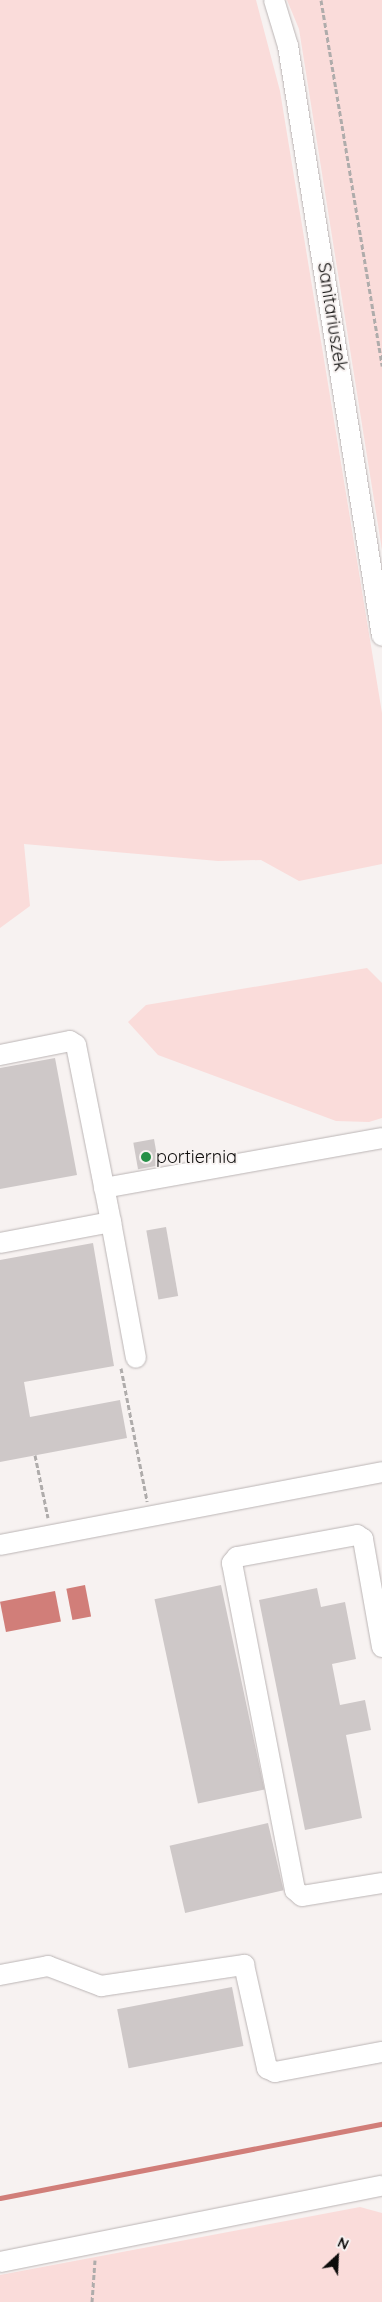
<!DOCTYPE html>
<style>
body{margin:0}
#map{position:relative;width:382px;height:2302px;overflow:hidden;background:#f7f2f1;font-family:Quicksand,sans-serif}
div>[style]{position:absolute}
.green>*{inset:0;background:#fadcda}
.water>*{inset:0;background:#d17e79;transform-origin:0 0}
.stream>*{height:5px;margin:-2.5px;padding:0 2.5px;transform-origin:2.5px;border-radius:2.5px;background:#d17e79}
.building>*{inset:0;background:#cec8c8;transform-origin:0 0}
.path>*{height:3px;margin-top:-1.5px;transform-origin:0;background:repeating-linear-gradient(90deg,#afacab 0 5px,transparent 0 7.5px)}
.roads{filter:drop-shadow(0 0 1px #bbb5b5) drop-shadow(0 0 1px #bbb5b5)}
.minor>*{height:20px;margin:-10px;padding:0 10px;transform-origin:10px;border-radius:10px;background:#fff}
.dots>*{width:14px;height:14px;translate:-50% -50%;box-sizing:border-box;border:2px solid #f7f2f1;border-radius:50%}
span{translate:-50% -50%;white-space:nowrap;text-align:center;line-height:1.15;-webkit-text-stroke:4px #f7f2f1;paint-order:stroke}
.street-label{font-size:18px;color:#0d0c0b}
.poi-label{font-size:18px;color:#0d0c0b}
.left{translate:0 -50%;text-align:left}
.north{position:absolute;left:312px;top:2232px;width:50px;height:50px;-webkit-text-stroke:4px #f7f2f1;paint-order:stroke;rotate:25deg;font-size:14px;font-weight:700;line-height:20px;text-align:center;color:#0d0c0b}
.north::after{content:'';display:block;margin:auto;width:18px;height:22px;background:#0d0c0b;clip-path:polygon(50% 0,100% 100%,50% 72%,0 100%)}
</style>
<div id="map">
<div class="green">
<div style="clip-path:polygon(0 0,256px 0,280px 91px,382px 713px,382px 864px,299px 881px,261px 860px,218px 861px,24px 844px,30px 906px,0 928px)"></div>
<div style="clip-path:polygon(287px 0,382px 0,382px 550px,299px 29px)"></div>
<div style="clip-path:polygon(367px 968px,382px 983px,382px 1118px,369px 1122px,336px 1121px,158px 1055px,128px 1022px,146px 1005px)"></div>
<div style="clip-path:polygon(360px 2207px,382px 2213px,382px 2302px,0 2302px,0 2275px)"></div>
</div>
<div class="water">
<div style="left:85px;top:1585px;width:32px;height:19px;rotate:79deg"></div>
<div style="left:55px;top:1591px;width:31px;height:56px;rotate:79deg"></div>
</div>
<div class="stream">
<div style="left:0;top:2198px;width:389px;rotate:-11deg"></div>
</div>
<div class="building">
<div style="clip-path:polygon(55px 1058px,77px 1175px,0 1189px,0 1068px)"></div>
<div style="left:154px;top:1139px;width:27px;height:21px;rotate:80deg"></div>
<div style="left:166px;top:1227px;width:70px;height:20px;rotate:80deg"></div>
<div style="clip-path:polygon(93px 1243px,114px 1366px,24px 1382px,30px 1417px,120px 1400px,127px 1438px,0 1462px,0 1260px)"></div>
<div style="left:221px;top:1585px;width:209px;height:68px;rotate:78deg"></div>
<div style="clip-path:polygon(317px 1588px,321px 1607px,345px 1602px,356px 1659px,332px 1664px,340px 1705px,365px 1700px,371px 1730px,346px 1735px,362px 1818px,305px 1830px,259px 1600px)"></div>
<div style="left:268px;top:1823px;width:69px;height:101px;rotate:77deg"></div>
<div style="left:232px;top:1987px;width:60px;height:117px;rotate:79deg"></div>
</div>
<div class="path">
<div style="left:321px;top:0;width:371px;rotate:80.5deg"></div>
<div style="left:121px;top:1368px;width:136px;rotate:78.9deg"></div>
<div style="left:35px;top:1455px;width:64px;rotate:78.3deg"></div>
<div style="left:92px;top:2302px;width:42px;rotate:-85.9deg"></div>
</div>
<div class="roads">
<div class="minor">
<div style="left:274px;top:0;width:48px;rotate:73.1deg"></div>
<div style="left:288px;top:46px;width:597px;rotate:80.95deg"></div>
<div style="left:0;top:1055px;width:71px;rotate:-11.3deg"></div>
<div style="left:70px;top:1041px;width:7px;rotate:34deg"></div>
<div style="left:76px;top:1045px;width:180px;rotate:78.8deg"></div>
<div style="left:104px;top:1188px;width:282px;rotate:-10.2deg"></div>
<div style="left:0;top:1243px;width:113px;rotate:-10.7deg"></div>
<div style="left:111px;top:1222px;width:138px;rotate:79.6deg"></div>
<div style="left:0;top:1545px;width:389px;rotate:-10.8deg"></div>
<div style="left:382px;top:1647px;width:110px;rotate:-100deg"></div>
<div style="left:363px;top:1539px;width:7px;rotate:-146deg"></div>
<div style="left:357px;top:1535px;width:122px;rotate:169.6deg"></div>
<div style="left:237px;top:1557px;width:8px;rotate:130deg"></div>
<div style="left:232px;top:1563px;width:333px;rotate:79.1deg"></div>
<div style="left:295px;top:1890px;width:9px;rotate:41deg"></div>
<div style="left:302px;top:1896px;width:81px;rotate:-9.2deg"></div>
<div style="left:0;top:1975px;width:49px;rotate:-10.6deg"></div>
<div style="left:48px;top:1966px;width:57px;rotate:20.7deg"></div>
<div style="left:101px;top:1986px;width:145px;rotate:-8.4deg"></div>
<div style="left:244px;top:1965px;width:106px;rotate:77.4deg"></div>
<div style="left:267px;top:2068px;width:9px;rotate:27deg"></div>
<div style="left:275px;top:2072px;width:109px;rotate:-10.6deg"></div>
<div style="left:0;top:2262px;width:389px;rotate:-11.3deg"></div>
</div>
</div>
<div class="dots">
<div style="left:146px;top:1157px;background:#259047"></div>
</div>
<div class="street-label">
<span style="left:332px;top:317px;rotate:81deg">Sanitariuszek</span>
</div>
<div class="poi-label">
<span class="left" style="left:156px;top:1157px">portiernia</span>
</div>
<div class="north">N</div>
</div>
